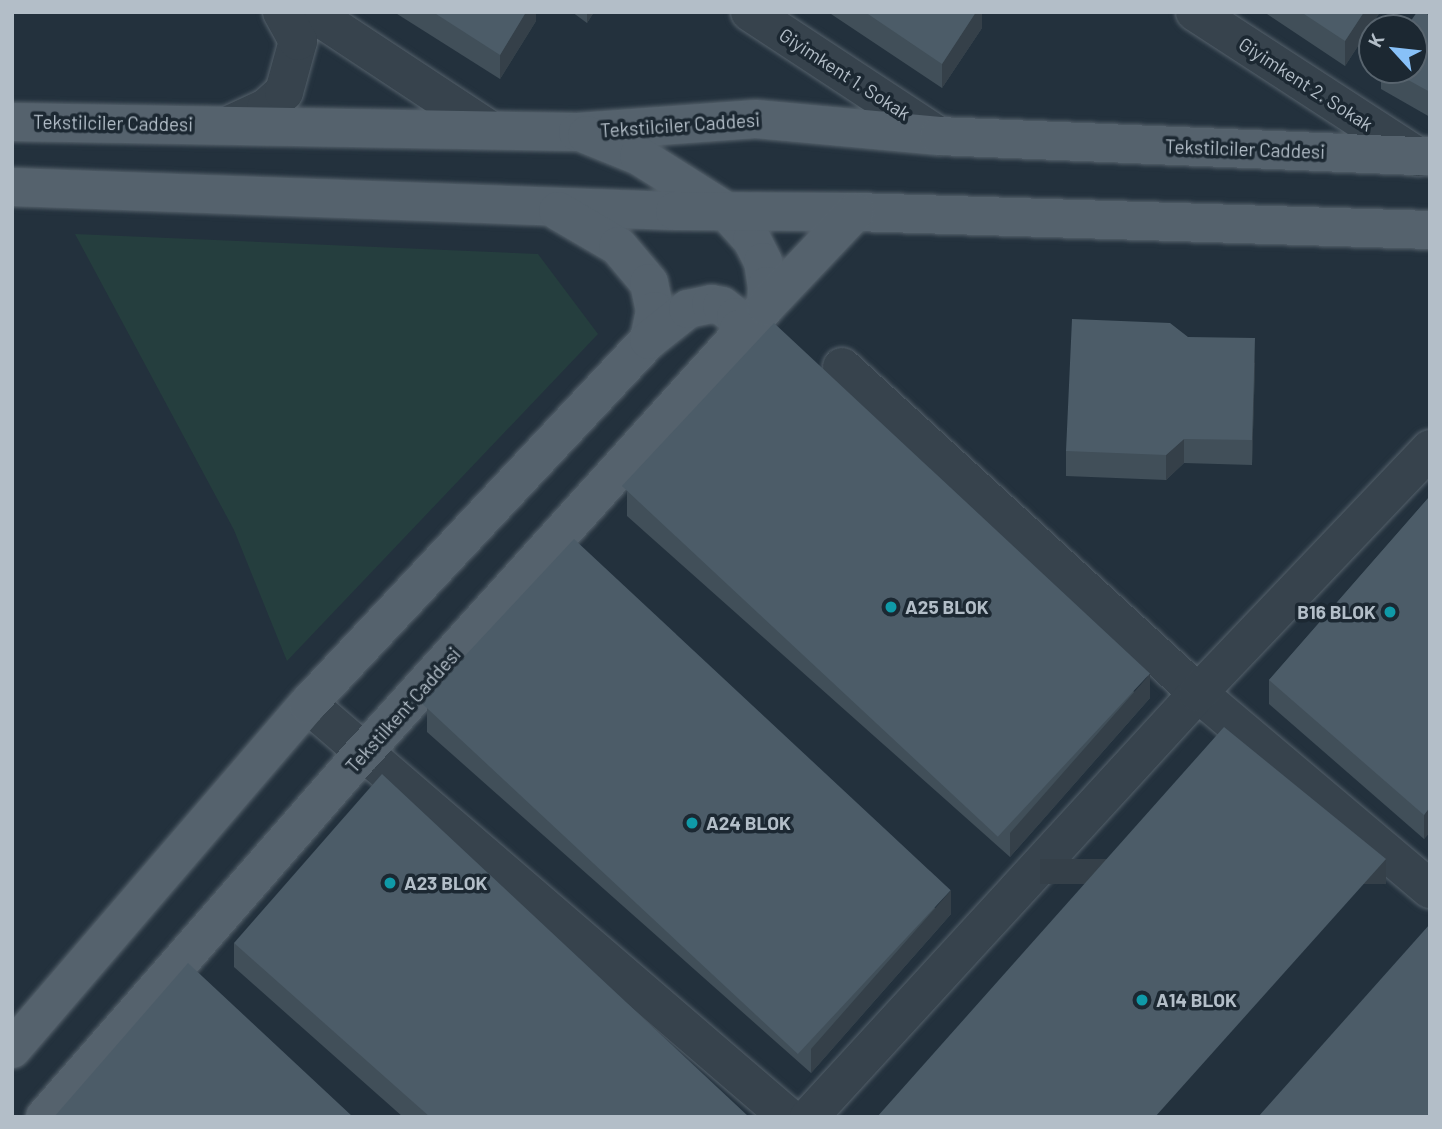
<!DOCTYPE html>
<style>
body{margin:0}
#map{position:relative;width:1442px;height:1129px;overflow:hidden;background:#23313d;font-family:Barlow,sans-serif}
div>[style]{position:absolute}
.green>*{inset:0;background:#253e3e}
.roads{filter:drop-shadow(0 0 2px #55616b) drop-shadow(0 0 2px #55616b)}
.minor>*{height:38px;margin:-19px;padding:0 19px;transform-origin:19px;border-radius:19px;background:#37434d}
.major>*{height:38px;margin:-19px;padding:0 19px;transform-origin:19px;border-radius:19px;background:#55626d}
.wall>*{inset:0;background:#414f59}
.shaded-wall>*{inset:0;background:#354049;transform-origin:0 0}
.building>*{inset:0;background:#4c5c68;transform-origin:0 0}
.dots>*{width:19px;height:19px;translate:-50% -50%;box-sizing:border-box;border:4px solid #1c2832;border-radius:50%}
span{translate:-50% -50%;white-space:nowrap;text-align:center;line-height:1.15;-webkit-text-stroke:7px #1c2832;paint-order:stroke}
.street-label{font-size:19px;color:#b3bec8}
.poi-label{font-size:19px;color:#b3bec8;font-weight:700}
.left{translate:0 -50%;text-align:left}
.right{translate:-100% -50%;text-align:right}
.frame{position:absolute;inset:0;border:14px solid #b3bec8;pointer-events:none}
.north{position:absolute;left:1358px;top:14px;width:70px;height:70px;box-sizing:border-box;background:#1c2832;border:2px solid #58646e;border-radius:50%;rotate:297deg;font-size:19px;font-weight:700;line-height:28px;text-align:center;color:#b3bec8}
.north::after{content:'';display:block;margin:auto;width:24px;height:32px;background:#88c1f8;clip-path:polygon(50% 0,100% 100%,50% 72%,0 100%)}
</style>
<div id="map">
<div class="green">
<div style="clip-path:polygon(75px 234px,538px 254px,598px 334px,287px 661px,234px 530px)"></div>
</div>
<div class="roads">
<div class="minor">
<div style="left:311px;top:12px;width:214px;rotate:33.4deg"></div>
<div style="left:750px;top:12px;width:226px;rotate:33.3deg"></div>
<div style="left:1195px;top:12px;width:266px;rotate:33deg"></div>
<div style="left:229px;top:125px;width:41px;rotate:-24.7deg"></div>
<div style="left:266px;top:108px;width:24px;rotate:-42deg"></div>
<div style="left:284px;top:92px;width:53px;rotate:-74.6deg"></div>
<div style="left:298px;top:41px;width:33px;rotate:-119deg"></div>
<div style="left:842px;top:367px;width:483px;rotate:42.5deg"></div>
<div style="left:1198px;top:693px;width:304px;rotate:40.2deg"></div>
<div style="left:308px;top:704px;width:633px;rotate:40.71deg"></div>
<div style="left:809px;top:1117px;width:575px;rotate:-47.47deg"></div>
<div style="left:1198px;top:693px;width:337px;rotate:-46.4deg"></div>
</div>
<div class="major">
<div style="left:12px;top:122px;width:566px;rotate:1.01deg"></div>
<div style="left:578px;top:132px;width:178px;rotate:-4.2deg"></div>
<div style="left:756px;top:119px;width:184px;rotate:5.3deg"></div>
<div style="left:939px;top:136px;width:491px;rotate:2.4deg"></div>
<div style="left:587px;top:135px;width:56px;rotate:22deg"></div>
<div style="left:639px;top:156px;width:103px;rotate:32.3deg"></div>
<div style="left:726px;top:211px;width:39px;rotate:48deg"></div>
<div style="left:752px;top:240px;width:25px;rotate:63deg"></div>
<div style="left:763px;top:262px;width:24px;rotate:81deg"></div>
<div style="left:767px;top:286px;width:20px;rotate:93deg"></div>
<div style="left:12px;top:187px;width:663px;rotate:2.07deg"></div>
<div style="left:675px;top:211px;width:180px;rotate:0.3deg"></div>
<div style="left:855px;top:212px;width:575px;rotate:1.79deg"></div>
<div style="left:558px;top:211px;width:69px;rotate:30.3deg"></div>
<div style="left:618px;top:246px;width:48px;rotate:50deg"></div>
<div style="left:649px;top:283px;width:29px;rotate:78deg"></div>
<div style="left:655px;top:311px;width:30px;rotate:102deg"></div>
<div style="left:12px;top:1049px;width:455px;rotate:-49.4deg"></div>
<div style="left:308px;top:704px;width:499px;rotate:-46.9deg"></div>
<div style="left:649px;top:340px;width:50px;rotate:-38.5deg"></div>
<div style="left:688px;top:309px;width:24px;rotate:-12deg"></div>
<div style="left:711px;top:304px;width:11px;rotate:10deg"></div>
<div style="left:722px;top:306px;width:18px;rotate:38deg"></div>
<div style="left:736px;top:317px;width:12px;rotate:76deg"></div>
<div style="left:739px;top:329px;width:11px;rotate:105deg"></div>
<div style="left:45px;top:1117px;width:483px;rotate:-48.9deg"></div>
<div style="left:363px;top:753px;width:602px;rotate:-47.96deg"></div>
<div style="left:766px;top:306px;width:129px;rotate:-46.6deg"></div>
</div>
</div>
<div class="wall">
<div style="clip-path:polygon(394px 12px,536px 12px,536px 21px,500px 79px)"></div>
<div style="clip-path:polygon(572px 12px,594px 12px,587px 23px)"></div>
<div style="clip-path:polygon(828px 12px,982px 12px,982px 28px,942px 88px)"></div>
<div style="clip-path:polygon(1264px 12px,1380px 12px,1345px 66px)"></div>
<div style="clip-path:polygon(1430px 16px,1430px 117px,1381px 89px,1381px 70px,1414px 70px)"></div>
<div style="clip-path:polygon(1188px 337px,1255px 363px,1252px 465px,1184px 463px,1166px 480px,1066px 476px,1066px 451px)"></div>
<div style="clip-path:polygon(627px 491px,1150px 698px,1010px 857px,627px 516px)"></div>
<div style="clip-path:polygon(1430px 496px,1430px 832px,1424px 839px,1269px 704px,1269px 680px)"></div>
<div style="clip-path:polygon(427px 708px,951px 914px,811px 1073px,427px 732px)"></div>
<div style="clip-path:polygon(234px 943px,749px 1117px,403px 1117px,234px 967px)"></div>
</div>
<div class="shaded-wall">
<div style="clip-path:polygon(526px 12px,536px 12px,536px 21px,500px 79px,500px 55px)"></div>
<div style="clip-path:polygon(587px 12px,594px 12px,587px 23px)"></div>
<div style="clip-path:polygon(976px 12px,982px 12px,982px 28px,942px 88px,942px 64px)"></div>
<div style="clip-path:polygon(1364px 12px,1380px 12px,1345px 66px,1345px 41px)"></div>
<div style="clip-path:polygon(1255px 338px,1255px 363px,1252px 465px,1252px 440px)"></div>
<div style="clip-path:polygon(1184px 439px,1184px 463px,1166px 480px,1166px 455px)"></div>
<div style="clip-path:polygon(1150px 674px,1150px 698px,1010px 857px,1010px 833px)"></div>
<div style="clip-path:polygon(1430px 807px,1430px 832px,1424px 839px,1424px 815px)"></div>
<div style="left:1386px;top:859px;width:25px;height:346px;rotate:90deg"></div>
<div style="clip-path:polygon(951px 890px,951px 914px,811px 1073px,811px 1049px)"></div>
</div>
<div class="building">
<div style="clip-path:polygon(433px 12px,526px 12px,500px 55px)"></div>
<div style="clip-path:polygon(865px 12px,976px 12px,942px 64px)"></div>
<div style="clip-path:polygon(1301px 12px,1364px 12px,1345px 41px)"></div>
<div style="clip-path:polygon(1417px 12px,1424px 12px,1430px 16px,1430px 92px,1390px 70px,1414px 70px,1414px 28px,1406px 28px)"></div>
<div style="clip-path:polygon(1072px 319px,1170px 323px,1188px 337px,1255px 338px,1252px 440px,1184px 439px,1166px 455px,1066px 451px)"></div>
<div style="left:774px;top:323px;width:514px;height:223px;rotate:43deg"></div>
<div style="clip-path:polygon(1430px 496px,1430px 807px,1424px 815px,1269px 680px)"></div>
<div style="left:574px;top:539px;width:515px;height:224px;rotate:43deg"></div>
<div style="clip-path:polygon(1224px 727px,1386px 859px,1155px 1117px,877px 1117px)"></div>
<div style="clip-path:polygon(382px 774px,749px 1117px,430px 1117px,234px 943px)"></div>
<div style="clip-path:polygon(1430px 924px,1430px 1117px,1258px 1117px)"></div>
<div style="clip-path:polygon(188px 963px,353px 1117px,54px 1117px)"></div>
</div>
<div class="dots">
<div style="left:891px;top:607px;background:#0f9aa8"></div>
<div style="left:1390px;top:612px;background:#0f9aa8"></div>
<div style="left:692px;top:823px;background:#0f9aa8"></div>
<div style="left:390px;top:883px;background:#0f9aa8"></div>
<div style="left:1142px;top:1000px;background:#0f9aa8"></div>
</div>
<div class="street-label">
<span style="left:845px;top:74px;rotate:33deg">Giyimkent 1. Sokak</span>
<span style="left:1306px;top:84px;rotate:33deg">Giyimkent 2. Sokak</span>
<span style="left:113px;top:123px;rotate:1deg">Tekstilciler Caddesi</span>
<span style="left:680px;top:125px;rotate:-4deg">Tekstilciler Caddesi</span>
<span style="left:1245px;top:149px;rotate:2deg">Tekstilciler Caddesi</span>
<span style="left:403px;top:710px;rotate:-48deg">Tekstilkent Caddesi</span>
</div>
<div class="poi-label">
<span class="left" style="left:905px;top:607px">A25 BLOK</span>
<span class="right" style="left:1376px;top:612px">B16 BLOK</span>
<span class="left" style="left:706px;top:823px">A24 BLOK</span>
<span class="left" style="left:404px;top:883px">A23 BLOK</span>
<span class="left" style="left:1156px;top:1000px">A14 BLOK</span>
</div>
<div class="frame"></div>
<div class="north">K</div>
</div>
